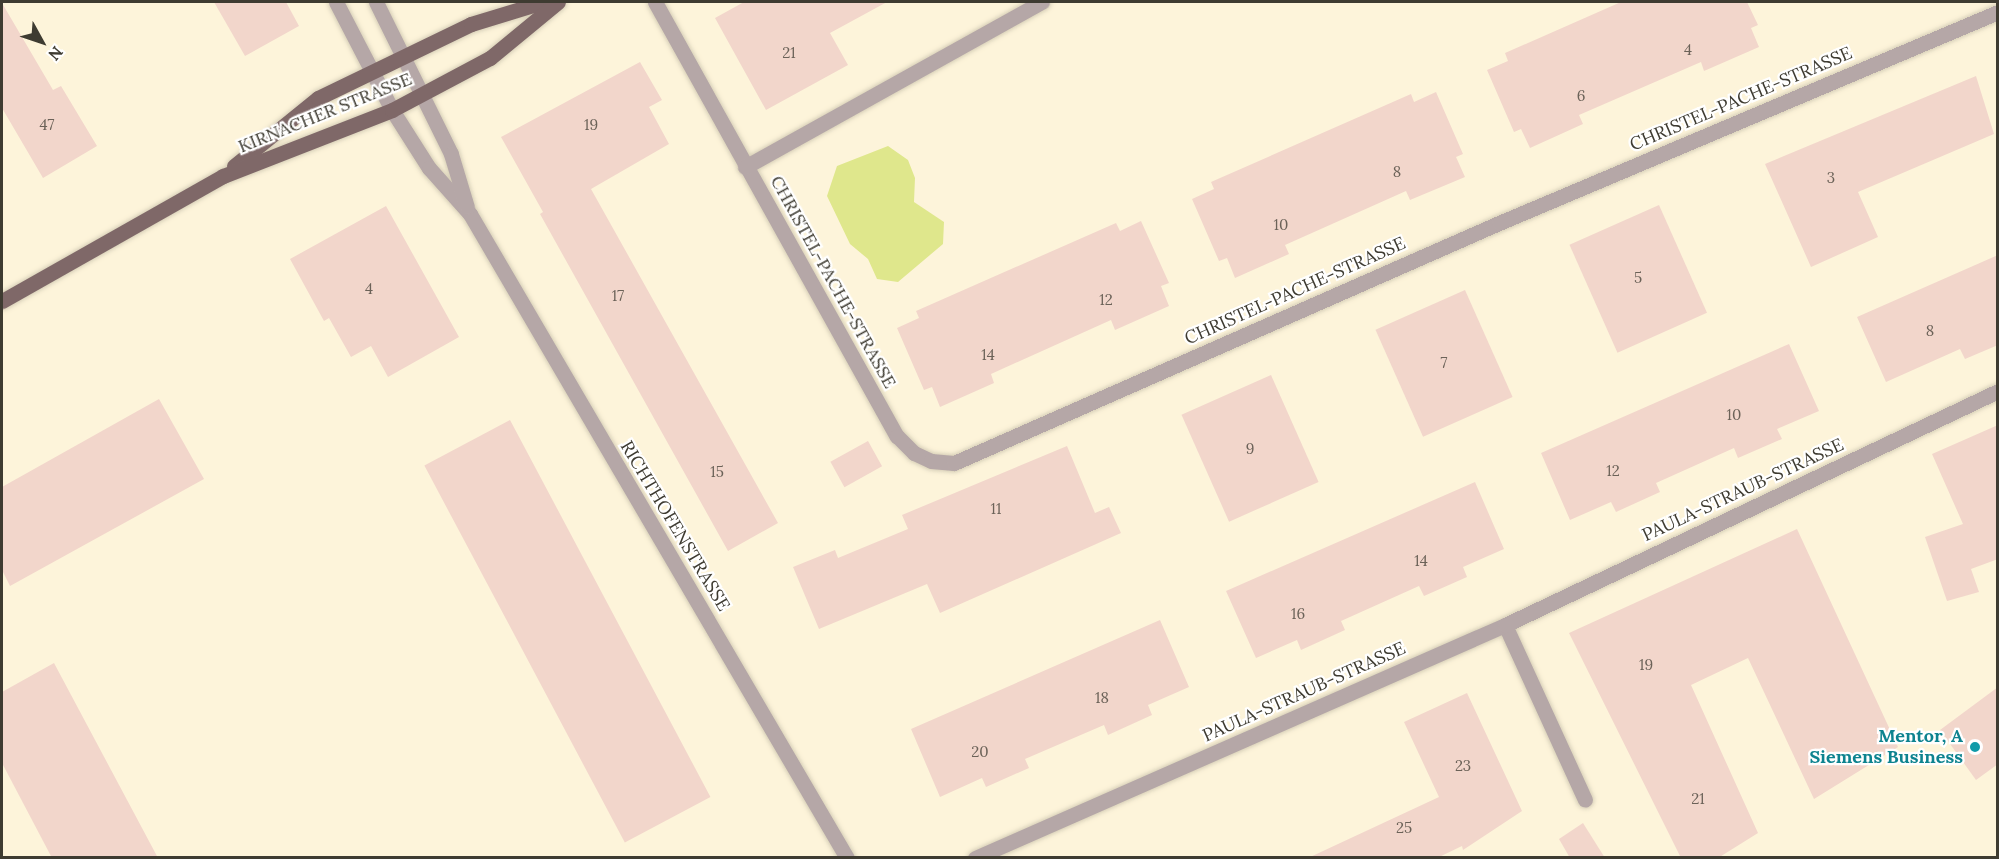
<!DOCTYPE html>
<style>
body{margin:0}
#map{position:relative;width:1999px;height:859px;overflow:hidden;background:#fdf4da;font-family:Lora,serif}
div>[style]{position:absolute}
.green>*{inset:0;background:#dfe78c}
.building>*{inset:0;background:#f2d6cb;transform-origin:0 0}
.roads{filter:drop-shadow(0 0 2px #d7cfb8) drop-shadow(0 0 2px #d7cfb8)}
.minor>*{height:15px;margin:-7.5px;padding:0 7.5px;transform-origin:7.5px;border-radius:7.5px;background:#b5a7a7}
.major>*{height:15px;margin:-7.5px;padding:0 7.5px;transform-origin:7.5px;border-radius:7.5px;background:#7f6868}
.dots>*{width:16px;height:16px;translate:-50% -50%;box-sizing:border-box;border:3px solid #fff;border-radius:50%}
span{translate:-50% -50%;white-space:nowrap;text-align:center;line-height:1.15;-webkit-text-stroke:4.5px #fff;paint-order:stroke}
.number-label{font-size:15px;color:#6b6258}
.number-label span{-webkit-text-stroke-width:0}
.street-label{font-size:18px;color:#3e3b31}
.culture-label{font-size:18px;color:#0d838f;font-weight:700}
.right{translate:-100% -50%;text-align:right}
.frame{position:absolute;inset:0;border:3px solid #3e3b31;pointer-events:none}
.north{position:absolute;left:12px;top:12px;width:60px;height:60px;-webkit-text-stroke:4px #fff;paint-order:stroke;rotate:130deg;font-size:16px;font-weight:700;line-height:24px;text-align:center;color:#3e3b31}
.north::after{content:'';display:block;margin:auto;width:21px;height:27px;background:#3e3b31;clip-path:polygon(50% 0,100% 100%,50% 72%,0 100%)}
</style>
<div id="map">
<div class="green">
<div style="clip-path:polygon(888px 146px,908px 160px,915px 178px,914px 202px,944px 222px,943px 244px,898px 282px,877px 279px,868px 259px,850px 244px,827px 196px,837px 166px)"></div>
</div>
<div class="building">
<div style="clip-path:polygon(214px 2px,286px 2px,299px 26px,245px 56px)"></div>
<div style="clip-path:polygon(744px 2px,887px 2px,830px 33px,848px 65px,766px 110px,715px 18px)"></div>
<div style="clip-path:polygon(1621px 2px,1747px 2px,1758px 25px,1751px 28px,1759px 47px,1704px 71px,1701px 62px,1579px 115px,1583px 124px,1530px 148px,1521px 129px,1514px 132px,1487px 70px,1508px 61px,1505px 53px)"></div>
<div style="clip-path:polygon(2px 3px,53px 90px,61px 86px,97px 146px,43px 178px,2px 108px)"></div>
<div style="clip-path:polygon(640px 62px,662px 100px,649px 107px,669px 144px,591px 189px,778px 523px,728px 551px,540px 214px,543px 212px,501px 137px)"></div>
<div style="clip-path:polygon(1976px 76px,1994px 134px,1858px 192px,1878px 237px,1811px 267px,1765px 164px)"></div>
<div style="clip-path:polygon(1436px 92px,1463px 154px,1456px 157px,1465px 177px,1410px 200px,1406px 191px,1285px 245px,1289px 254px,1235px 278px,1227px 258px,1219px 261px,1192px 199px,1214px 189px,1211px 182px,1411px 94px,1414px 102px)"></div>
<div style="left:1659px;top:205px;width:118px;height:98px;rotate:66deg"></div>
<div style="clip-path:polygon(386px 206px,459px 337px,388px 377px,371px 346px,351px 357px,329px 318px,324px 321px,290px 259px)"></div>
<div style="clip-path:polygon(1141px 221px,1169px 283px,1161px 286px,1169px 306px,1115px 330px,1111px 320px,991px 374px,994px 383px,940px 407px,932px 387px,924px 390px,897px 328px,919px 318px,916px 311px,1116px 223px,1120px 231px)"></div>
<div style="clip-path:polygon(1998px 255px,1998px 345px,1965px 359px,1960px 349px,1886px 382px,1857px 317px)"></div>
<div style="left:1465px;top:290px;width:117px;height:98px;rotate:66deg"></div>
<div style="clip-path:polygon(1789px 344px,1819px 411px,1777px 429px,1782px 439px,1738px 458px,1734px 448px,1656px 483px,1660px 492px,1616px 512px,1611px 502px,1570px 520px,1541px 453px)"></div>
<div style="left:1271px;top:375px;width:117px;height:98px;rotate:66deg"></div>
<div style="clip-path:polygon(159px 399px,204px 479px,10px 586px,2px 570px,2px 487px)"></div>
<div style="left:510px;top:420px;width:427px;height:97px;rotate:62deg"></div>
<div style="clip-path:polygon(1998px 425px,1998px 559px,1971px 569px,1979px 592px,1947px 601px,1925px 537px,1963px 524px,1932px 454px)"></div>
<div style="left:868px;top:441px;width:29px;height:43px;rotate:61deg"></div>
<div style="clip-path:polygon(1067px 446px,1095px 513px,1109px 507px,1121px 533px,940px 613px,927px 584px,819px 629px,793px 567px,835px 550px,838px 558px,908px 529px,902px 515px)"></div>
<div style="clip-path:polygon(1475px 482px,1504px 549px,1463px 567px,1467px 577px,1424px 596px,1419px 586px,1341px 621px,1345px 630px,1301px 650px,1297px 640px,1256px 658px,1226px 591px)"></div>
<div style="clip-path:polygon(1797px 529px,1898px 747px,1814px 799px,1748px 658px,1691px 685px,1758px 833px,1718px 858px,1681px 858px,1569px 633px)"></div>
<div style="clip-path:polygon(1160px 620px,1189px 687px,1148px 705px,1152px 715px,1108px 735px,1104px 725px,1025px 759px,1029px 768px,986px 787px,982px 778px,940px 797px,911px 729px)"></div>
<div style="clip-path:polygon(54px 663px,158px 858px,52px 858px,2px 763px,2px 692px)"></div>
<div style="clip-path:polygon(1998px 687px,1998px 764px,1976px 780px,1940px 730px)"></div>
<div style="clip-path:polygon(1467px 693px,1522px 811px,1463px 850px,1462px 846px,1437px 858px,1308px 858px,1439px 797px,1404px 722px)"></div>
<div style="clip-path:polygon(1583px 823px,1605px 858px,1570px 858px,1559px 839px)"></div>
</div>
<div class="roads">
<div class="minor">
<div style="left:336px;top:2px;width:122px;rotate:62.6deg"></div>
<div style="left:392px;top:110px;width:69px;rotate:57.5deg"></div>
<div style="left:429px;top:168px;width:62px;rotate:48.3deg"></div>
<div style="left:470px;top:214px;width:746px;rotate:59.66deg"></div>
<div style="left:376px;top:2px;width:169px;rotate:63.7deg"></div>
<div style="left:451px;top:154px;width:55px;rotate:73.2deg"></div>
<div style="left:655px;top:2px;width:497px;rotate:60.9deg"></div>
<div style="left:897px;top:436px;width:24px;rotate:45deg"></div>
<div style="left:914px;top:453px;width:19px;rotate:25deg"></div>
<div style="left:931px;top:461px;width:23px;rotate:5deg"></div>
<div style="left:954px;top:463px;width:596px;rotate:-23.77deg"></div>
<div style="left:1499px;top:223px;width:542px;rotate:-22.92deg"></div>
<div style="left:745px;top:167px;width:340px;rotate:-29.1deg"></div>
<div style="left:1505px;top:625px;width:192px;rotate:65.4deg"></div>
<div style="left:975px;top:858px;width:579px;rotate:-23.73deg"></div>
<div style="left:1505px;top:625px;width:546px;rotate:-25.39deg"></div>
</div>
<div class="major">
<div style="left:234px;top:166px;width:108px;rotate:-39deg"></div>
<div style="left:318px;top:98px;width:170px;rotate:-25.8deg"></div>
<div style="left:471px;top:24px;width:75px;rotate:-17deg"></div>
<div style="left:2px;top:301px;width:254px;rotate:-29.5deg"></div>
<div style="left:223px;top:176px;width:181px;rotate:-21.3deg"></div>
<div style="left:392px;top:110px;width:111px;rotate:-28deg"></div>
<div style="left:490px;top:58px;width:88px;rotate:-39.5deg"></div>
</div>
</div>
<div class="dots">
<div style="left:1975px;top:747px;background:#0f9aa8"></div>
</div>
<div class="number-label">
<span style="left:1688px;top:50px">4</span>
<span style="left:789px;top:53px">21</span>
<span style="left:1581px;top:96px">6</span>
<span style="left:47px;top:125px">47</span>
<span style="left:591px;top:125px">19</span>
<span style="left:1397px;top:172px">8</span>
<span style="left:1831px;top:178px">3</span>
<span style="left:1281px;top:225px">10</span>
<span style="left:1638px;top:278px">5</span>
<span style="left:369px;top:289px">4</span>
<span style="left:618px;top:296px">17</span>
<span style="left:1106px;top:300px">12</span>
<span style="left:1930px;top:331px">8</span>
<span style="left:988px;top:355px">14</span>
<span style="left:1444px;top:363px">7</span>
<span style="left:1734px;top:415px">10</span>
<span style="left:1250px;top:449px">9</span>
<span style="left:1613px;top:471px">12</span>
<span style="left:717px;top:472px">15</span>
<span style="left:996px;top:509px">11</span>
<span style="left:1421px;top:561px">14</span>
<span style="left:1298px;top:614px">16</span>
<span style="left:1646px;top:665px">19</span>
<span style="left:1102px;top:698px">18</span>
<span style="left:980px;top:752px">20</span>
<span style="left:1463px;top:766px">23</span>
<span style="left:1698px;top:799px">21</span>
<span style="left:1404px;top:828px">25</span>
</div>
<div class="street-label">
<span style="left:1741px;top:99px;rotate:-23deg">CHRISTEL-PACHE-STRASSE</span>
<span style="left:325px;top:113px;rotate:-22deg">KIRNACHER STRASSE</span>
<span style="left:833px;top:282px;rotate:61deg">CHRISTEL-PACHE-STRASSE</span>
<span style="left:1295px;top:291px;rotate:-24deg">CHRISTEL-PACHE-STRASSE</span>
<span style="left:1743px;top:490px;rotate:-25deg">PAULA-STRAUB-STRASSE</span>
<span style="left:675px;top:526px;rotate:59deg">RICHTHOFENSTRASSE</span>
<span style="left:1304px;top:692px;rotate:-24deg">PAULA-STRAUB-STRASSE</span>
</div>
<div class="culture-label">
<span class="right" style="left:1963px;top:747px">Mentor, A<br>Siemens Business</span>
</div>
<div class="frame"></div>
<div class="north">N</div>
</div>
